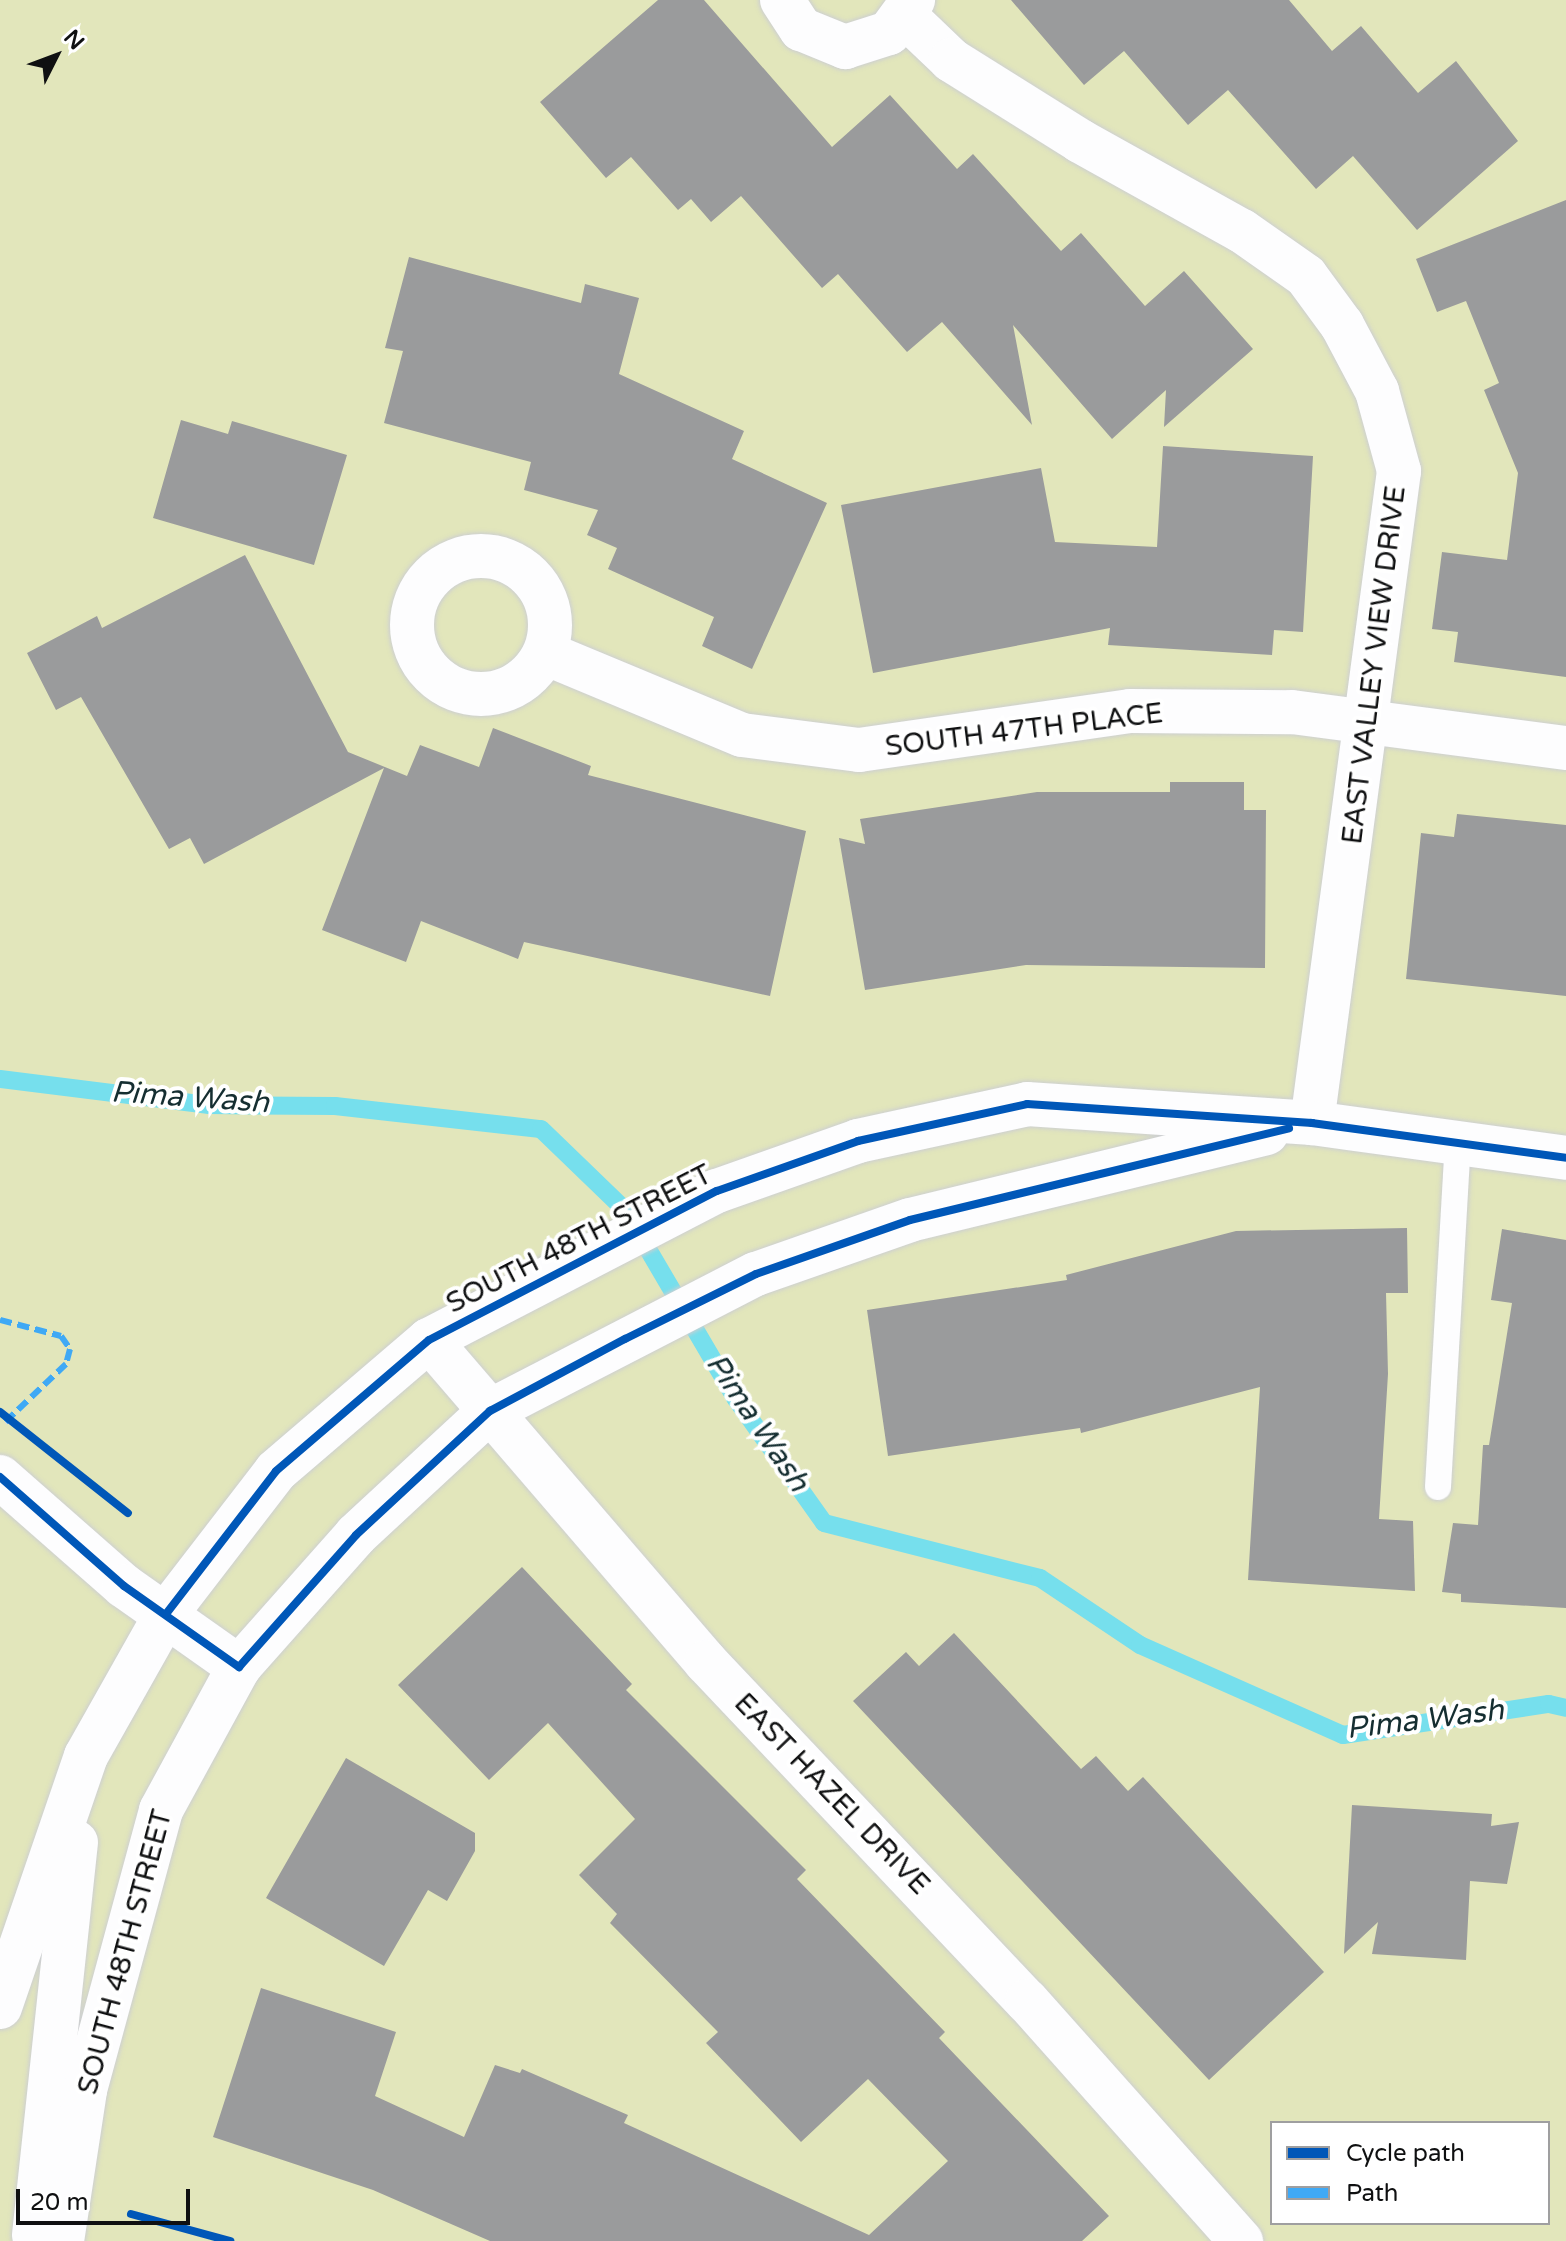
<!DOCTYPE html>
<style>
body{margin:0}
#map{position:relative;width:1566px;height:2241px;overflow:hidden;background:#f1f3f5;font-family:"Varela Round",sans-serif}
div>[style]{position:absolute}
.green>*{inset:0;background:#e2e6bb}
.stream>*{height:18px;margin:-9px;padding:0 9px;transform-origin:9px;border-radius:9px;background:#76dfed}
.building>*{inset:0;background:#9a9b9c}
.path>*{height:5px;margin-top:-2.5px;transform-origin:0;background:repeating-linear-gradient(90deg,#d9dada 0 4px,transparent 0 10px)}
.roads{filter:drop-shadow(0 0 2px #cdcfd1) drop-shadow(0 0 2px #cdcfd1)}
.lane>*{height:26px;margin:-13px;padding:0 13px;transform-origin:13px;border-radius:13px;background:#fdfdfe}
.street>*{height:44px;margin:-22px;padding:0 22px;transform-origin:22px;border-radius:22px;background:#fdfdfe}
.street>.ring{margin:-22px;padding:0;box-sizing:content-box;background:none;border:44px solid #fdfdfe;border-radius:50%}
.quiet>*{height:6px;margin-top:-3px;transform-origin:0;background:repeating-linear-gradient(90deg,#3fa9f5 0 12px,transparent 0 18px)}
.cycleway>*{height:8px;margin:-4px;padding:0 4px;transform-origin:4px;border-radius:4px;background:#0057b8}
span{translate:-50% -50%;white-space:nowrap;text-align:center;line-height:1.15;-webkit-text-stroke:8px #fff;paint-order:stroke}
.street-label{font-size:28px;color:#0f1011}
.water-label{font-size:30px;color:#152e31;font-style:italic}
.legend{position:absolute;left:1270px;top:2121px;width:280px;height:104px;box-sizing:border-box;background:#fff;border:2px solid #9f9fa0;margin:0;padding:10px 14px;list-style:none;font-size:24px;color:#0f1011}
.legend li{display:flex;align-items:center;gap:16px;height:40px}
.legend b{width:40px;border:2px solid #9f9fa0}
.north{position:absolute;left:16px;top:16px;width:80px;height:80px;-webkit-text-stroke:6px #fff;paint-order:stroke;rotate:48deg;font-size:22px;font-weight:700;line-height:32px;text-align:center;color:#0f1011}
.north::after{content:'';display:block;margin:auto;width:28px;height:36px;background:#0f1011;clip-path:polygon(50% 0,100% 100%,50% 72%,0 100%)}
.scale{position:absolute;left:16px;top:2189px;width:174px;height:36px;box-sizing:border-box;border:4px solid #0f1011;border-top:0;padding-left:10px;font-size:24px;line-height:28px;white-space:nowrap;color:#0f1011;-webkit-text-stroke:6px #fff;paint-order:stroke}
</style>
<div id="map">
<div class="green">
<div style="clip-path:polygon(evenodd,0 0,1566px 0,1566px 2241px,0 2241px,0 0,1272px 2123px,1548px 2123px,1548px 2223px,1272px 2223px,1272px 2123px)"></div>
</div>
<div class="stream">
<div style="left:0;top:1079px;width:211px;rotate:7.1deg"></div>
<div style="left:209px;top:1105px;width:126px;rotate:0.5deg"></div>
<div style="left:335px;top:1106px;width:207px;rotate:6.4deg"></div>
<div style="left:541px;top:1129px;width:117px;rotate:44deg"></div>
<div style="left:625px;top:1210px;width:219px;rotate:59.6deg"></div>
<div style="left:736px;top:1399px;width:152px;rotate:54.6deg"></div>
<div style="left:824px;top:1523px;width:223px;rotate:14.3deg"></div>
<div style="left:1040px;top:1578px;width:120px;rotate:33.8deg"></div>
<div style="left:1140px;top:1645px;width:222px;rotate:23.9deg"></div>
<div style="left:1343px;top:1735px;width:208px;rotate:-8.6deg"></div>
<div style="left:1549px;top:1704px;width:17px;rotate:13deg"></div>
</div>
<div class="building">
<div style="clip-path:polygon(658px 0,704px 0,832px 147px,890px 95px,957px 169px,973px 154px,1061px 251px,1081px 233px,1145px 306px,1184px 271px,1253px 349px,1164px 427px,1166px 390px,1112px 439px,1013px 325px,1032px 425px,942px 322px,907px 352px,838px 274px,822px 288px,741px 196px,711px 222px,691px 199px,678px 210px,631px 157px,606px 178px,540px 102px)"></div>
<div style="clip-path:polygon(1011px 0,1289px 0,1332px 51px,1361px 26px,1418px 93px,1456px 61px,1518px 141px,1417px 230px,1353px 156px,1316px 189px,1228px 90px,1188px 125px,1124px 51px,1084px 85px)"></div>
<div style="clip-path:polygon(1566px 200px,1566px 677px,1454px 662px,1458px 632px,1432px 629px,1442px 552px,1507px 560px,1518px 473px,1484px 390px,1499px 383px,1466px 301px,1437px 312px,1416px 259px)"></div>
<div style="clip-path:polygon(409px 257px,581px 303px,585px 284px,639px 298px,619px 374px,744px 431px,732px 459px,827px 503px,752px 669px,702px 646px,714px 617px,608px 569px,617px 548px,587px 535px,598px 510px,524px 490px,531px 462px,384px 423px,403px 351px,385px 348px)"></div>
<div style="clip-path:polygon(181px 420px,228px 434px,232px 421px,347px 455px,314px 565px,153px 518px)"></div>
<div style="clip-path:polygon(1163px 446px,1313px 456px,1303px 632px,1274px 630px,1272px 655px,1108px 645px,1110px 628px,873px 673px,841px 505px,1041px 468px,1055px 542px,1157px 547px)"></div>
<div style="clip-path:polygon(245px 555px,348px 752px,407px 776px,420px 745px,479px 767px,493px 728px,591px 766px,588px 775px,806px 831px,770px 996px,524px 942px,518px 959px,421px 921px,406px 962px,322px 930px,384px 768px,204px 864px,190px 838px,169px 849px,81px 697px,56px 710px,27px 653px,97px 616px,102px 628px)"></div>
<div style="clip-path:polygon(1170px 782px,1244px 782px,1244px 810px,1266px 810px,1265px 968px,1026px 965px,865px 990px,839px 838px,865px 844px,860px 819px,1037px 792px,1170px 792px)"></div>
<div style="clip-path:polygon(1457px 814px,1566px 825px,1566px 996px,1406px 979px,1421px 833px,1454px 837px)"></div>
<div style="clip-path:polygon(1407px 1228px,1408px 1293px,1386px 1293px,1388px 1374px,1379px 1519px,1413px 1521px,1415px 1591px,1248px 1580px,1260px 1387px,1081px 1433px,1080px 1428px,888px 1456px,867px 1310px,1067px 1280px,1066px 1275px,1236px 1231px)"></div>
<div style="clip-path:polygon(1502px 1229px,1566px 1240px,1566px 1608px,1461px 1602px,1461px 1594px,1442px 1592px,1453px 1523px,1478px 1525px,1483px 1445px,1489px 1445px,1512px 1303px,1491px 1300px)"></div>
<div style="clip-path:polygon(522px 1567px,632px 1684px,626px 1690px,806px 1870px,797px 1879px,945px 2032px,939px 2038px,1109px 2216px,1082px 2241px,490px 2241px,373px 2190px,213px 2137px,261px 1988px,396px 2032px,375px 2096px,464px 2137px,495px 2065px,520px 2073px,522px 2069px,628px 2115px,624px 2123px,869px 2235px,948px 2161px,868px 2079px,801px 2142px,706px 2043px,718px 2032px,610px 1923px,617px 1914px,579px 1875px,635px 1819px,548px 1723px,489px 1780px,398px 1685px)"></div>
<div style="clip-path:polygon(954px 1633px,1081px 1769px,1096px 1756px,1128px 1791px,1143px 1777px,1324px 1972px,1209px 2080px,853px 1701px,906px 1652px,919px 1666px)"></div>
<div style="clip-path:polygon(346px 1758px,475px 1833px,475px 1851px,447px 1901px,428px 1890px,384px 1966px,266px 1898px)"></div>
<div style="clip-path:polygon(1352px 1805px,1492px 1814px,1491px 1826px,1519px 1822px,1507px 1884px,1470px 1881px,1466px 1960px,1372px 1954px,1378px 1922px,1344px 1954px)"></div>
</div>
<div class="path">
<div style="left:0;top:1412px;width:14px;rotate:51deg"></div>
</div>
<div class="roads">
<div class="lane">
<div style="left:1438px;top:1487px;width:345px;rotate:-86.7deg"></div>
</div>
<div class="street">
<div style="left:782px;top:0;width:35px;rotate:57deg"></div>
<div style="left:801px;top:29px;width:48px;rotate:22.2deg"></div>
<div style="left:845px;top:47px;width:46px;rotate:-17.7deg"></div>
<div style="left:889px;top:33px;width:41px;rotate:-54deg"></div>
<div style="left:905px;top:16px;width:64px;rotate:43.7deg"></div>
<div style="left:951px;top:60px;width:152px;rotate:32.1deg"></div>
<div style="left:1080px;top:141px;width:185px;rotate:29.1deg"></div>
<div style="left:1242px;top:231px;width:78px;rotate:35.1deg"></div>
<div style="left:1306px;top:276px;width:61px;rotate:53.7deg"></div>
<div style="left:1342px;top:325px;width:75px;rotate:62.1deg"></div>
<div style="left:1377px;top:391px;width:83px;rotate:74.6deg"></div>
<div style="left:1399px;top:471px;width:658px;rotate:97.6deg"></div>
<div class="ring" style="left:412px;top:556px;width:94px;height:94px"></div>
<div style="left:545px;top:653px;width:213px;rotate:22.6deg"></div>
<div style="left:742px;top:735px;width:118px;rotate:7.3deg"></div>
<div style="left:859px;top:750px;width:274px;rotate:-8.2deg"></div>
<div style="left:1130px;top:711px;width:162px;rotate:0.4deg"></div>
<div style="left:1292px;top:712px;width:276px;rotate:7.5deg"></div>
<div style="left:429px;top:1340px;width:425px;rotate:49.3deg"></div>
<div style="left:706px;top:1662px;width:467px;rotate:46.6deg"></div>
<div style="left:1027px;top:2001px;width:322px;rotate:48.3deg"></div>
<div style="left:0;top:1477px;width:165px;rotate:41.3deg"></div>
<div style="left:124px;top:1586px;width:141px;rotate:35.2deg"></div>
<div style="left:0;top:2007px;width:265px;rotate:-71.1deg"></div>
<div style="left:86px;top:1756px;width:163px;rotate:-60.6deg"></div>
<div style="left:166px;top:1614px;width:180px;rotate:-52.4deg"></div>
<div style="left:276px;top:1471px;width:201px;rotate:-40.6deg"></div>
<div style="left:429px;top:1340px;width:324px;rotate:-27.4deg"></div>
<div style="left:717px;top:1191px;width:150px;rotate:-19.5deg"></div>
<div style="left:858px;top:1141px;width:173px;rotate:-12.3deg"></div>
<div style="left:1027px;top:1104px;width:286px;rotate:3.8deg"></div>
<div style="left:1312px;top:1123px;width:256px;rotate:7.8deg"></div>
<div style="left:34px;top:2235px;width:395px;rotate:-83.9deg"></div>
<div style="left:62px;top:2241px;width:153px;rotate:-81.3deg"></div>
<div style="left:85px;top:2090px;width:290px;rotate:-74.8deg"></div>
<div style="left:161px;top:1810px;width:163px;rotate:-61.4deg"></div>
<div style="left:239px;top:1667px;width:176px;rotate:-48.4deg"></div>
<div style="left:356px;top:1535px;width:183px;rotate:-42.8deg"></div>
<div style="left:490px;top:1411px;width:299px;rotate:-27.3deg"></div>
<div style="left:756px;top:1274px;width:163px;rotate:-19.3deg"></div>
<div style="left:910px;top:1220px;width:367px;rotate:-13.7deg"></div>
</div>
</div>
<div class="quiet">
<div style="left:0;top:1320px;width:63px;rotate:14.7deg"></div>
<div style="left:61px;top:1336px;width:16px;rotate:55deg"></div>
<div style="left:70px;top:1349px;width:16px;rotate:105deg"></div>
<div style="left:66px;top:1364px;width:87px;rotate:136.4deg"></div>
</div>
<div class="cycleway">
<div style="left:0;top:1412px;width:163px;rotate:38.3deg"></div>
<div style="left:0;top:1477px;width:165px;rotate:41.3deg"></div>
<div style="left:124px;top:1586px;width:141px;rotate:35.2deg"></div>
<div style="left:239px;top:1667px;width:176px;rotate:-48.4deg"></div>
<div style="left:356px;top:1535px;width:183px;rotate:-42.8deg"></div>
<div style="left:490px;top:1411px;width:153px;rotate:-28.1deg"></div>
<div style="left:625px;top:1339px;width:146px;rotate:-26.4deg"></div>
<div style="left:756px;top:1274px;width:163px;rotate:-19.3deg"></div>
<div style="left:910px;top:1220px;width:390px;rotate:-13.6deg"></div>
<div style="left:166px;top:1614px;width:180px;rotate:-52.4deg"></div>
<div style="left:276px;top:1471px;width:201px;rotate:-40.6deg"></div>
<div style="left:429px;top:1340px;width:324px;rotate:-27.4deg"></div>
<div style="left:717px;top:1191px;width:150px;rotate:-19.5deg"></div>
<div style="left:858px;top:1141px;width:173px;rotate:-12.3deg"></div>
<div style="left:1027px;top:1104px;width:286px;rotate:3.8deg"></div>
<div style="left:1312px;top:1123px;width:256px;rotate:7.8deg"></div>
<div style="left:131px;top:2214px;width:103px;rotate:15.3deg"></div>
</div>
<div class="street-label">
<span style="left:1374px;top:665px;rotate:-83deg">EAST VALLEY VIEW DRIVE</span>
<span style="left:1024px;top:730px;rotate:-7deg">SOUTH 47TH PLACE</span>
<span style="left:579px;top:1239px;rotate:-27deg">SOUTH 48TH STREET</span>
<span style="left:832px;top:1794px;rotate:46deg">EAST HAZEL DRIVE</span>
<span style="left:125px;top:1952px;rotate:-75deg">SOUTH 48TH STREET</span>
</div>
<div class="water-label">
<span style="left:190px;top:1098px;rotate:4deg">Pima Wash</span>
<span style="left:757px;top:1423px;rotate:56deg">Pima Wash</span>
<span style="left:1425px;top:1720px;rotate:-7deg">Pima Wash</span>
</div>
<ul class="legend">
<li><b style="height:10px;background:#0057b8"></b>Cycle path</li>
<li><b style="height:10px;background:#3fa9f5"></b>Path</li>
</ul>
<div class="north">N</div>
<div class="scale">20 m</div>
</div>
